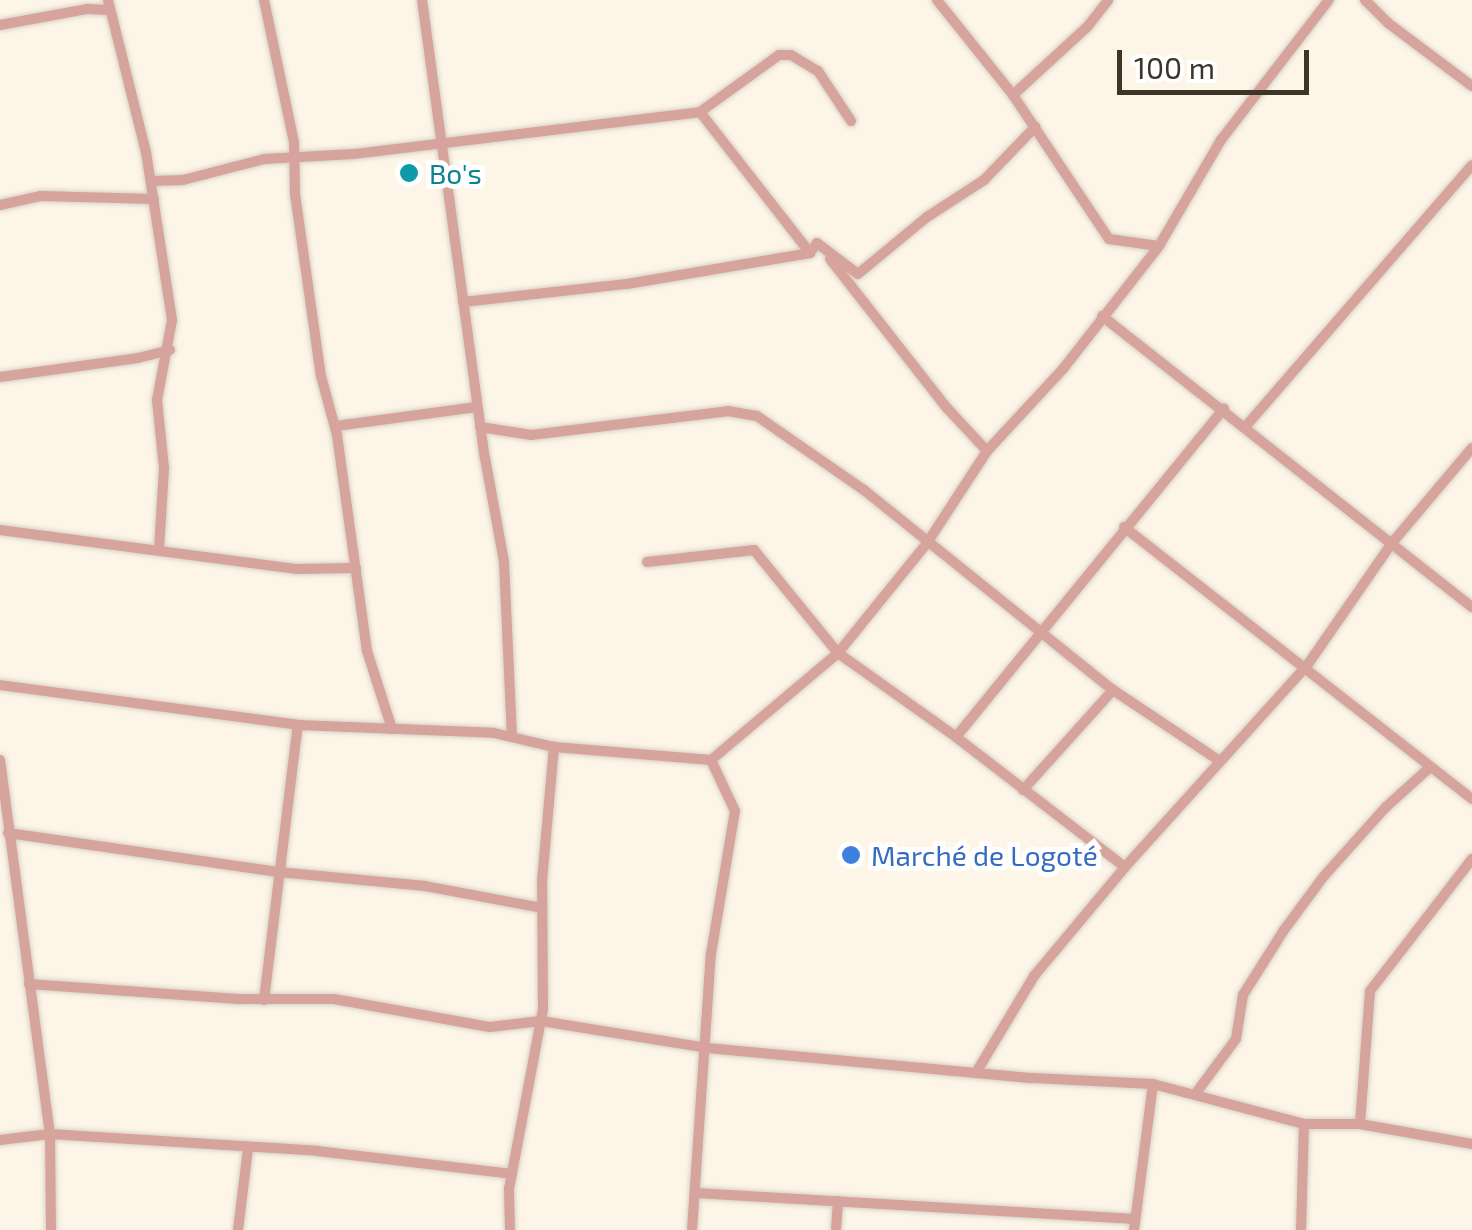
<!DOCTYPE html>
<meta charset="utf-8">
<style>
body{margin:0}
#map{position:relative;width:1472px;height:1230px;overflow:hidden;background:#fcf5e8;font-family:"Exo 2",sans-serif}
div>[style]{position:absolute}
.roads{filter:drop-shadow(0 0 2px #d9d2c5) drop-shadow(0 0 2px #d9d2c5)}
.minor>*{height:10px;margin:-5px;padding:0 5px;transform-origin:5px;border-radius:5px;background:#d6a49c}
.dots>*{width:28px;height:28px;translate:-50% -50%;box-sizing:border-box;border:5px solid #fff;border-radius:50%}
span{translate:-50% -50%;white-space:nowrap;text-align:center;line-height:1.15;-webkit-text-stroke:10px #fff;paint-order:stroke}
.culture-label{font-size:28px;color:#0d838f}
.left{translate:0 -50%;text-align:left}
.shop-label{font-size:28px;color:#366cbe}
.scale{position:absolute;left:1117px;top:50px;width:192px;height:45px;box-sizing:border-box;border:5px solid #3c3528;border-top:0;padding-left:12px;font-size:30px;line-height:35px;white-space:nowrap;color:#3c3528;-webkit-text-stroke:8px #fff;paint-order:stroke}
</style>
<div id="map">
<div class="roads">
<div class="minor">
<div style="left:108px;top:0;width:157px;rotate:76deg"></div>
<div style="left:146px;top:152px;width:170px;rotate:81.2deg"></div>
<div style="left:172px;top:320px;width:81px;rotate:100.6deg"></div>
<div style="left:157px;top:400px;width:68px;rotate:84.1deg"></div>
<div style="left:164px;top:468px;width:82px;rotate:93.5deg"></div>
<div style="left:264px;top:0;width:145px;rotate:78.1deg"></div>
<div style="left:294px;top:142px;width:52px;rotate:88.9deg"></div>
<div style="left:295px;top:194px;width:184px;rotate:81.9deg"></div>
<div style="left:321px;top:376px;width:61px;rotate:74.8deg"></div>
<div style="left:337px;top:435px;width:218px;rotate:82.1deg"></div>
<div style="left:367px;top:651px;width:82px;rotate:72.2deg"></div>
<div style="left:422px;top:0;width:462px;rotate:82.2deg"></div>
<div style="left:485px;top:458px;width:106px;rotate:79.6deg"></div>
<div style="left:504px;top:562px;width:174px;rotate:87.4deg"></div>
<div style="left:937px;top:0;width:122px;rotate:51.3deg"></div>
<div style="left:1013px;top:95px;width:173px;rotate:56.3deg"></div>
<div style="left:1109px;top:239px;width:50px;rotate:8deg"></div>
<div style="left:1365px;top:0;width:33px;rotate:45deg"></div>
<div style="left:1388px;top:23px;width:105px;rotate:36.9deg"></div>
<div style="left:0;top:25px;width:88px;rotate:-10.4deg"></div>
<div style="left:87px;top:9px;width:21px;rotate:3deg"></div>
<div style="left:1013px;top:95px;width:102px;rotate:-42.6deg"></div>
<div style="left:1088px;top:26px;width:33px;rotate:-52deg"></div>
<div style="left:700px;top:112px;width:97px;rotate:-35.8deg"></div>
<div style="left:779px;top:55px;width:12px"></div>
<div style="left:791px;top:55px;width:31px;rotate:31deg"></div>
<div style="left:818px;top:71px;width:60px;rotate:56.6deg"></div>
<div style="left:152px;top:181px;width:31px;rotate:-2deg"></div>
<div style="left:183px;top:180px;width:84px;rotate:-14.5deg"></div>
<div style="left:264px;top:159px;width:90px;rotate:-3.2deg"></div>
<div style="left:354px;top:154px;width:349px;rotate:-6.9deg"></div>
<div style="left:700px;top:112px;width:179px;rotate:52deg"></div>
<div style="left:810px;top:253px;width:12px;rotate:-55deg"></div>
<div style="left:0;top:205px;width:42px;rotate:-12.4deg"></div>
<div style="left:41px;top:196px;width:113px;rotate:1.5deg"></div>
<div style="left:817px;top:243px;width:51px;rotate:37.1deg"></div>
<div style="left:858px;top:274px;width:89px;rotate:-39.6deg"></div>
<div style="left:927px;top:217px;width:68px;rotate:-33deg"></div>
<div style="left:984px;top:180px;width:74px;rotate:-46.1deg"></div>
<div style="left:830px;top:259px;width:189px;rotate:51.9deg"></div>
<div style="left:947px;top:408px;width:59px;rotate:47.1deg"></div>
<div style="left:463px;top:302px;width:165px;rotate:-6.3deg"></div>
<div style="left:627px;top:284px;width:186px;rotate:-9.6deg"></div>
<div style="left:1102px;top:316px;width:471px;rotate:38.2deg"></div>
<div style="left:0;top:377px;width:139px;rotate:-7.8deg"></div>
<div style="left:138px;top:358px;width:33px;rotate:-14deg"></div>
<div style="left:336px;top:426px;width:142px;rotate:-7.7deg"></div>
<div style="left:1246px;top:426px;width:345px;rotate:-49.1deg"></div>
<div style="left:480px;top:427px;width:52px;rotate:8.9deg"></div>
<div style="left:531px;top:435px;width:198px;rotate:-6.9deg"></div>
<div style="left:728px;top:411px;width:29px;rotate:10deg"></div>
<div style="left:757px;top:416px;width:130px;rotate:34.7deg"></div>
<div style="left:864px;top:490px;width:319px;rotate:38.8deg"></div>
<div style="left:1113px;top:690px;width:128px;rotate:33.6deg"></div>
<div style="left:1124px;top:527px;width:442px;rotate:38deg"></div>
<div style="left:0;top:530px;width:300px;rotate:7.5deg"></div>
<div style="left:297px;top:569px;width:59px;rotate:-1deg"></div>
<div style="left:647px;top:562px;width:108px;rotate:-6.4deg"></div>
<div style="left:754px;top:550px;width:133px;rotate:50.8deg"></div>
<div style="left:838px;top:653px;width:145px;rotate:35.4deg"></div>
<div style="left:956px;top:737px;width:213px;rotate:37.6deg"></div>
<div style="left:0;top:685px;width:301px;rotate:7.6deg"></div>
<div style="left:298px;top:725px;width:196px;rotate:2.3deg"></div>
<div style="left:494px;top:733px;width:62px;rotate:13.1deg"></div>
<div style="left:554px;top:747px;width:158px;rotate:4.7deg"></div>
<div style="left:711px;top:760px;width:166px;rotate:-40.1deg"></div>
<div style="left:838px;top:653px;width:141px;rotate:-51deg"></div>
<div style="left:927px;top:543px;width:110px;rotate:-56.9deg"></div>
<div style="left:987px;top:451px;width:112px;rotate:-47.2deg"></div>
<div style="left:1063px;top:369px;width:156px;rotate:-52deg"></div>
<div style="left:1159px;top:246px;width:123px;rotate:-59.7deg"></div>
<div style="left:1221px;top:140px;width:177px;rotate:-52.4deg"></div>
<div style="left:956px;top:737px;width:424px;rotate:-50.8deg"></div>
<div style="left:0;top:760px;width:377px;rotate:82.4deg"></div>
<div style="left:50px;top:1134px;width:96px;rotate:89.4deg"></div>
<div style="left:1023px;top:790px;width:135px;rotate:-48deg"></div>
<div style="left:8px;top:833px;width:273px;rotate:8.2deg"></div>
<div style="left:278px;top:872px;width:148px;rotate:5.4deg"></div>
<div style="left:425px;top:886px;width:119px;rotate:10.6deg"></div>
<div style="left:29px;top:984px;width:210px;rotate:4.1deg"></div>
<div style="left:238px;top:999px;width:96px"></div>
<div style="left:334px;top:999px;width:158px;rotate:10.2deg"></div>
<div style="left:490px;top:1027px;width:51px;rotate:-6.7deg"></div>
<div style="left:541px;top:1021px;width:168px;rotate:9.2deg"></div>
<div style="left:707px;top:1048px;width:327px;rotate:5.3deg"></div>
<div style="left:1033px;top:1078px;width:120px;rotate:2.9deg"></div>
<div style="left:1153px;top:1084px;width:156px;rotate:14.8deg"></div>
<div style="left:1304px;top:1124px;width:56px"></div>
<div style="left:1360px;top:1124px;width:114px;rotate:10.1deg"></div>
<div style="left:264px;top:1000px;width:277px;rotate:-83deg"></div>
<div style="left:977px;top:1071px;width:111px;rotate:-59deg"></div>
<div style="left:1034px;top:976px;width:142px;rotate:-50.1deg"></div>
<div style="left:1125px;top:867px;width:270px;rotate:-47.9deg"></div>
<div style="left:1306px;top:667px;width:151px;rotate:-55.3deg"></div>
<div style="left:1392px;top:543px;width:124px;rotate:-49.9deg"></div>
<div style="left:1196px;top:1093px;width:67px;rotate:-53.5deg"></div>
<div style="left:1236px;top:1039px;width:45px;rotate:-81deg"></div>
<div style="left:1243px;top:995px;width:77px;rotate:-57.8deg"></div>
<div style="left:1284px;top:930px;width:67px;rotate:-53.5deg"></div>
<div style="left:1324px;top:876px;width:93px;rotate:-48.1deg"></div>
<div style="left:1386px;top:807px;width:57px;rotate:-42.1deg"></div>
<div style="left:1360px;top:1124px;width:133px;rotate:-85.7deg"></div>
<div style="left:1370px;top:991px;width:167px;rotate:-52.3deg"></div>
<div style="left:0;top:1140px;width:50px;rotate:-6.8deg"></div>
<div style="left:50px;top:1134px;width:268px;rotate:3.6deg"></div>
<div style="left:317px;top:1151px;width:196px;rotate:6.7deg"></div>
<div style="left:696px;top:1193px;width:440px;rotate:3.4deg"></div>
<div style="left:238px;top:1230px;width:82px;rotate:-83deg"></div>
<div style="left:510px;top:1230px;width:41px;rotate:-91.4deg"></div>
<div style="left:509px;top:1189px;width:183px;rotate:-79.3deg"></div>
<div style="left:543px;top:1009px;width:128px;rotate:-90.4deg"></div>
<div style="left:542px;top:881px;width:135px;rotate:-84.9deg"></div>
<div style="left:692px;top:1230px;width:277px;rotate:-86.1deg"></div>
<div style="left:711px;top:954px;width:145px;rotate:-80.5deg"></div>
<div style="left:735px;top:811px;width:56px;rotate:-115.2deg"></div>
<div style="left:836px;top:1230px;width:29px;rotate:-86deg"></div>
<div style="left:1134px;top:1230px;width:147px;rotate:-82.6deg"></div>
<div style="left:1301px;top:1230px;width:106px;rotate:-88.4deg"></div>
</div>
</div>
<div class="dots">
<div style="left:409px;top:173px;background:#0f9aa8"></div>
<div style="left:851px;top:855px;background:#3f7fe0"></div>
</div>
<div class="culture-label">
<span class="left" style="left:429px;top:173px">Bo's</span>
</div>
<div class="shop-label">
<span class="left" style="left:871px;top:855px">Marché de Logoté</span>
</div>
<div class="scale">100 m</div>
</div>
